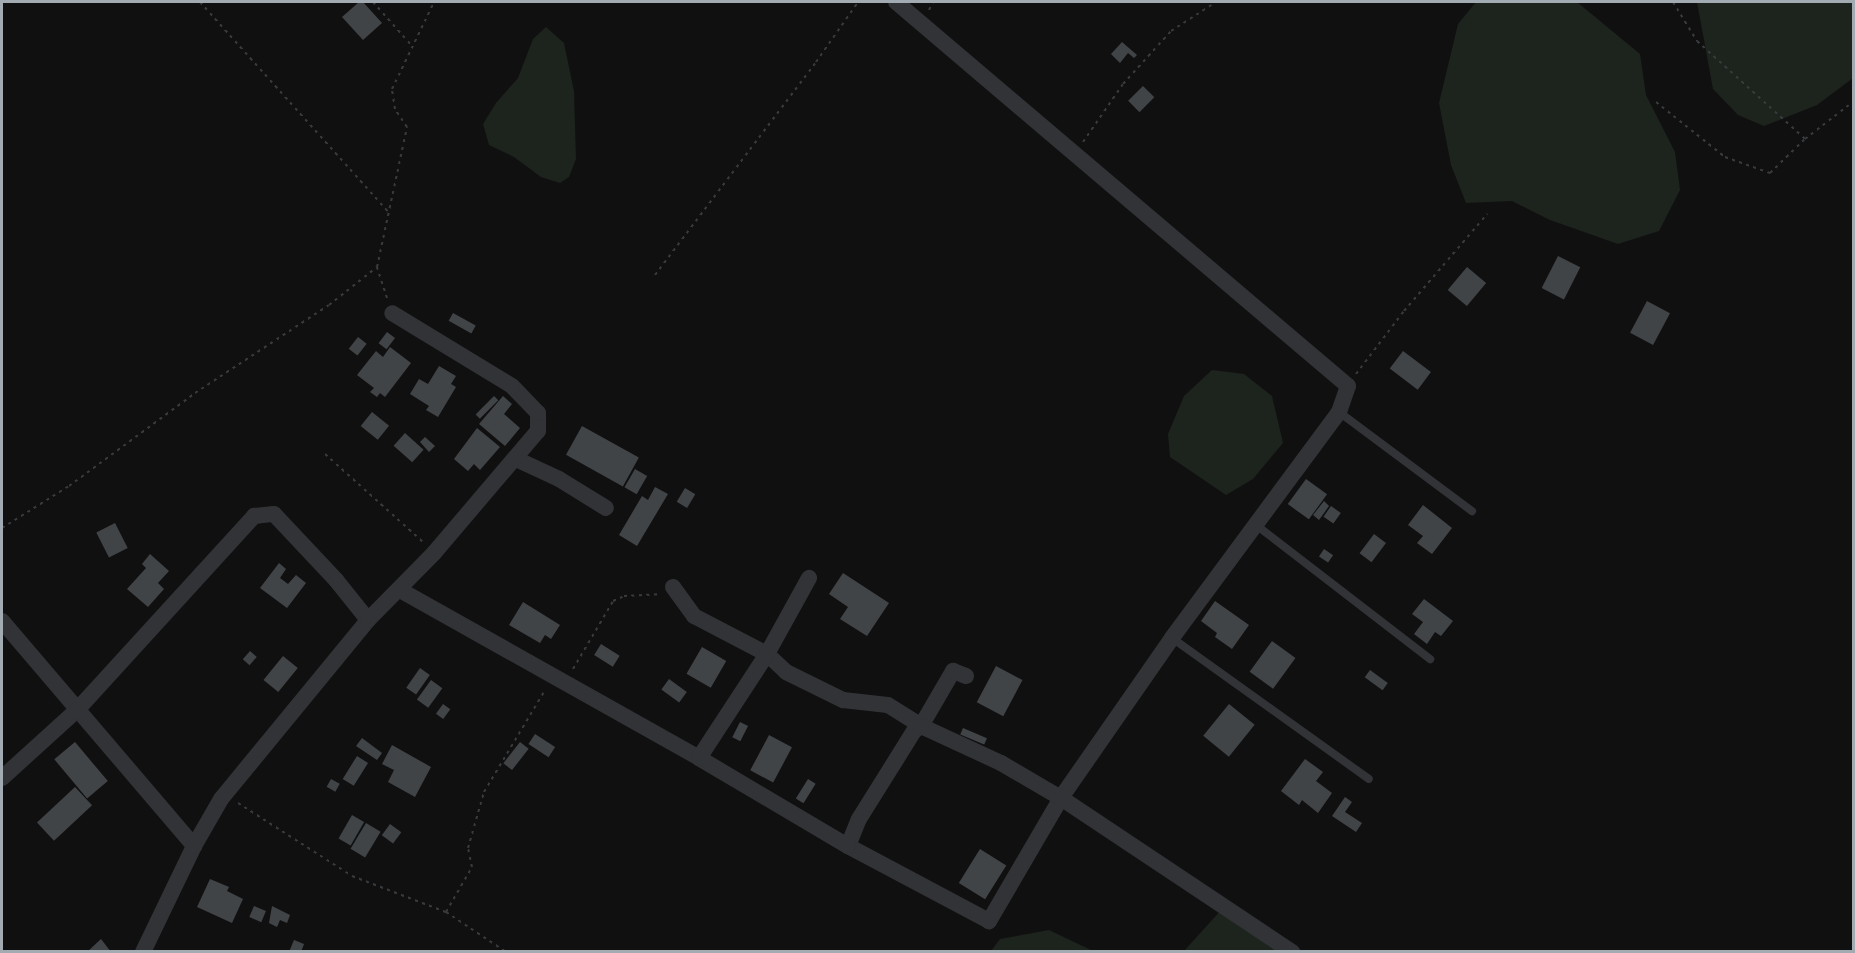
<!DOCTYPE html>
<style>
body{margin:0}
#map{position:relative;width:1855px;height:953px;overflow:hidden;background:#101011;font-family:Arial,sans-serif}
div>[style]{position:absolute}
.green>*{inset:0;background:#1d231d}
.building>*{inset:0;background:#414447;transform-origin:0 0}
.path>*{height:2px;margin-top:-1px;transform-origin:0;background:repeating-linear-gradient(90deg,#373b3d 0 3px,transparent 0 7.5px)}
.service>*{height:8px;margin:-4px;padding:0 4px;transform-origin:4px;border-radius:4px;background:#313336}
.minor>*{height:16px;margin:-8px;padding:0 8px;transform-origin:8px;border-radius:8px;background:#313336}
span{translate:-50% -50%;white-space:nowrap;text-align:center;line-height:1.15;-webkit-text-stroke:4.5px #0b0b0c;paint-order:stroke}
.frame{position:absolute;inset:0;border:3px solid #a2abb1;pointer-events:none}
</style>
<div id="map">
<div class="green">
<div style="clip-path:polygon(1476px 2px,1577px 2px,1640px 54px,1646px 95px,1675px 152px,1680px 190px,1659px 231px,1618px 244px,1550px 220px,1512px 201px,1466px 203px,1451px 165px,1439px 103px,1458px 24px)"></div>
<div style="clip-path:polygon(1697px 2px,1853px 2px,1853px 78px,1817px 105px,1764px 126px,1738px 115px,1713px 89px)"></div>
<div style="clip-path:polygon(546px 27px,564px 43px,574px 91px,576px 159px,569px 177px,560px 183px,541px 177px,514px 157px,489px 145px,483px 124px,496px 103px,518px 78px,533px 39px)"></div>
<div style="clip-path:polygon(1212px 370px,1244px 374px,1272px 396px,1283px 443px,1253px 479px,1226px 495px,1170px 457px,1168px 434px,1184px 396px)"></div>
<div style="clip-path:polygon(1222px 909px,1278px 952px,1183px 952px)"></div>
<div style="clip-path:polygon(1049px 930px,1093px 951px,991px 951px,1000px 939px)"></div>
</div>
<div class="building">
<div style="clip-path:polygon(359px 2px,363px 2px,382px 23px,363px 40px,342px 17px)"></div>
<div style="clip-path:polygon(1122px 42px,1137px 55px,1134px 58px,1128px 53px,1120px 63px,1111px 54px)"></div>
<div style="left:1143px;top:86px;width:16px;height:21px;rotate:45deg"></div>
<div style="left:1558px;top:256px;width:25px;height:36px;rotate:27deg"></div>
<div style="left:1467px;top:267px;width:25px;height:30px;rotate:40deg"></div>
<div style="left:1647px;top:301px;width:26px;height:36px;rotate:28deg"></div>
<div style="left:453px;top:313px;width:26px;height:9px;rotate:29deg"></div>
<div style="left:387px;top:332px;width:10px;height:14px;rotate:37deg"></div>
<div style="left:358px;top:337px;width:11px;height:15px;rotate:38deg"></div>
<div style="clip-path:polygon(390px 347px,411px 363px,385px 397px,380px 393px,377px 397px,370px 392px,374px 388px,357px 375px,376px 351px,383px 357px)"></div>
<div style="left:1403px;top:351px;width:35px;height:22px;rotate:37deg"></div>
<div style="clip-path:polygon(439px 366px,456px 376px,451px 384px,456px 387px,438px 417px,426px 410px,429px 406px,410px 394px,419px 379px,428px 384px)"></div>
<div style="left:494px;top:396px;width:6px;height:26px;rotate:45deg"></div>
<div style="clip-path:polygon(503px 396px,512px 404px,504px 414px,520px 428px,505px 446px,479px 424px)"></div>
<div style="left:372px;top:412px;width:22px;height:18px;rotate:39deg"></div>
<div style="left:582px;top:426px;width:65px;height:33px;rotate:29deg"></div>
<div style="clip-path:polygon(477px 428px,500px 447px,480px 470px,474px 464px,468px 471px,454px 459px)"></div>
<div style="left:405px;top:433px;width:25px;height:17px;rotate:42deg"></div>
<div style="clip-path:polygon(425px 437px,435px 446px,429px 452px,420px 442px)"></div>
<div style="left:635px;top:469px;width:14px;height:21px;rotate:30deg"></div>
<div style="left:1306px;top:479px;width:26px;height:31px;rotate:36deg"></div>
<div style="clip-path:polygon(655px 487px,668px 494px,637px 546px,619px 535px,642px 496px,648px 500px)"></div>
<div style="left:685px;top:488px;width:12px;height:16px;rotate:31deg"></div>
<div style="clip-path:polygon(1324px 501px,1329px 506px,1319px 520px,1313px 515px)"></div>
<div style="clip-path:polygon(1423px 505px,1452px 528px,1432px 554px,1417px 543px,1423px 536px,1408px 525px)"></div>
<div style="left:1331px;top:506px;width:12px;height:13px;rotate:35deg"></div>
<div style="left:115px;top:523px;width:28px;height:21px;rotate:63deg"></div>
<div style="left:1374px;top:534px;width:15px;height:24px;rotate:37deg"></div>
<div style="left:1324px;top:549px;width:11px;height:9px;rotate:34deg"></div>
<div style="clip-path:polygon(150px 554px,169px 571px,158px 583px,164px 589px,148px 607px,127px 589px,146px 568px,142px 564px)"></div>
<div style="clip-path:polygon(279px 563px,286px 569px,280px 578px,288px 584px,296px 575px,306px 583px,287px 608px,260px 588px)"></div>
<div style="clip-path:polygon(843px 573px,889px 603px,867px 636px,840px 619px,848px 607px,829px 594px)"></div>
<div style="clip-path:polygon(1424px 599px,1453px 621px,1441px 636px,1435px 632px,1427px 644px,1414px 634px,1423px 622px,1412px 614px)"></div>
<div style="clip-path:polygon(1215px 601px,1249px 625px,1232px 649px,1215px 637px,1217px 633px,1201px 621px)"></div>
<div style="clip-path:polygon(523px 602px,560px 625px,551px 639px,545px 635px,540px 643px,509px 625px)"></div>
<div style="left:1272px;top:641px;width:29px;height:38px;rotate:36deg"></div>
<div style="left:601px;top:644px;width:22px;height:13px;rotate:32deg"></div>
<div style="left:702px;top:647px;width:28px;height:31px;rotate:30deg"></div>
<div style="left:250px;top:651px;width:9px;height:11px;rotate:41deg"></div>
<div style="left:283px;top:656px;width:19px;height:31px;rotate:39deg"></div>
<div style="left:996px;top:666px;width:30px;height:41px;rotate:28deg"></div>
<div style="left:420px;top:668px;width:12px;height:24px;rotate:35deg"></div>
<div style="left:1370px;top:670px;width:22px;height:9px;rotate:36deg"></div>
<div style="left:669px;top:679px;width:22px;height:13px;rotate:36deg"></div>
<div style="left:431px;top:680px;width:14px;height:24px;rotate:36deg"></div>
<div style="left:443px;top:704px;width:9px;height:12px;rotate:36deg"></div>
<div style="left:1229px;top:704px;width:33px;height:41px;rotate:39deg"></div>
<div style="left:740px;top:722px;width:9px;height:17px;rotate:27deg"></div>
<div style="left:963px;top:728px;width:26px;height:7px;rotate:23deg"></div>
<div style="left:535px;top:734px;width:24px;height:12px;rotate:33deg"></div>
<div style="left:769px;top:735px;width:26px;height:40px;rotate:28deg"></div>
<div style="clip-path:polygon(362px 738px,382px 753px,377px 760px,356px 746px)"></div>
<div style="left:75px;top:742px;width:51px;height:27px;rotate:50deg"></div>
<div style="left:520px;top:742px;width:11px;height:27px;rotate:38deg"></div>
<div style="clip-path:polygon(392px 745px,431px 767px,415px 797px,388px 782px,394px 770px,382px 764px)"></div>
<div style="left:357px;top:756px;width:13px;height:27px;rotate:32deg"></div>
<div style="clip-path:polygon(1305px 759px,1323px 772px,1316px 781px,1332px 793px,1318px 813px,1302px 800px,1299px 805px,1281px 791px)"></div>
<div style="left:331px;top:779px;width:10px;height:9px;rotate:29deg"></div>
<div style="left:808px;top:779px;width:9px;height:23px;rotate:32deg"></div>
<div style="left:75px;top:787px;width:25px;height:52px;rotate:47deg"></div>
<div style="clip-path:polygon(1345px 797px,1352px 802px,1345px 812px,1362px 823px,1356px 832px,1332px 816px)"></div>
<div style="left:352px;top:815px;width:14px;height:27px;rotate:30deg"></div>
<div style="left:366px;top:823px;width:17px;height:30px;rotate:31deg"></div>
<div style="left:390px;top:824px;width:14px;height:14px;rotate:36deg"></div>
<div style="left:980px;top:849px;width:31px;height:40px;rotate:32deg"></div>
<div style="clip-path:polygon(210px 879px,229px 887px,227px 891px,243px 899px,232px 923px,197px 907px)"></div>
<div style="left:254px;top:906px;width:13px;height:12px;rotate:23deg"></div>
<div style="clip-path:polygon(272px 906px,290px 915px,287px 923px,280px 920px,277px 927px,269px 923px)"></div>
<div style="clip-path:polygon(101px 939px,111px 952px,87px 952px)"></div>
<div style="clip-path:polygon(294px 940px,304px 944px,301px 952px,289px 952px)"></div>
</div>
<div class="path">
<div style="left:200px;top:2px;width:285px;rotate:48.1deg"></div>
<div style="left:373px;top:2px;width:60px;rotate:48.4deg"></div>
<div style="left:1673px;top:2px;width:46px;rotate:58.4deg"></div>
<div style="left:1697px;top:41px;width:146px;rotate:42.2deg"></div>
<div style="left:1805px;top:139px;width:62px;rotate:-37.8deg"></div>
<div style="left:929px;top:10px;width:9px;rotate:-63deg"></div>
<div style="left:1656px;top:102px;width:88px;rotate:38.6deg"></div>
<div style="left:1725px;top:157px;width:48px;rotate:19.6deg"></div>
<div style="left:1770px;top:173px;width:49px;rotate:-44.2deg"></div>
<div style="left:1083px;top:142px;width:70px;rotate:-55.4deg"></div>
<div style="left:1123px;top:84px;width:72px;rotate:-47.8deg"></div>
<div style="left:1171px;top:31px;width:54px;rotate:-32.8deg"></div>
<div style="left:655px;top:275px;width:267px;rotate:-52.9deg"></div>
<div style="left:816px;top:62px;width:73px;rotate:-55deg"></div>
<div style="left:387px;top:298px;width:33px;rotate:-108deg"></div>
<div style="left:377px;top:267px;width:143px;rotate:-77.9deg"></div>
<div style="left:407px;top:127px;width:22px;rotate:-124deg"></div>
<div style="left:395px;top:109px;width:20px;rotate:-99deg"></div>
<div style="left:392px;top:89px;width:97px;rotate:-64.2deg"></div>
<div style="left:1356px;top:374px;width:79px;rotate:-52.7deg"></div>
<div style="left:1404px;top:311px;width:128px;rotate:-49.4deg"></div>
<div style="left:325px;top:454px;width:132px;rotate:41.9deg"></div>
<div style="left:2px;top:528px;width:79px;rotate:-32.1deg"></div>
<div style="left:69px;top:486px;width:157px;rotate:-36.4deg"></div>
<div style="left:195px;top:393px;width:160px;rotate:-33.3deg"></div>
<div style="left:329px;top:305px;width:61px;rotate:-38.4deg"></div>
<div style="left:573px;top:669px;width:79px;rotate:-59.5deg"></div>
<div style="left:613px;top:601px;width:12px;rotate:-24deg"></div>
<div style="left:624px;top:596px;width:35px;rotate:-3deg"></div>
<div style="left:238px;top:803px;width:135px;rotate:32.6deg"></div>
<div style="left:352px;top:876px;width:101px;rotate:21deg"></div>
<div style="left:446px;top:912px;width:72px;rotate:33.7deg"></div>
<div style="left:446px;top:912px;width:52px;rotate:-60deg"></div>
<div style="left:472px;top:867px;width:19px;rotate:-102deg"></div>
<div style="left:468px;top:848px;width:58px;rotate:-74.1deg"></div>
<div style="left:484px;top:792px;width:119px;rotate:-59.1deg"></div>
</div>
<div class="service">
<div style="left:1339px;top:412px;width:166px;rotate:36.7deg"></div>
<div style="left:1256px;top:525px;width:220px;rotate:37.6deg"></div>
<div style="left:1172px;top:638px;width:242px;rotate:35.6deg"></div>
</div>
<div class="minor">
<div style="left:896px;top:2px;width:593px;rotate:40.35deg"></div>
<div style="left:1348px;top:386px;width:28px;rotate:109deg"></div>
<div style="left:1339px;top:412px;width:281px;rotate:126.5deg"></div>
<div style="left:1172px;top:638px;width:195px;rotate:124.8deg"></div>
<div style="left:1061px;top:798px;width:143px;rotate:120.3deg"></div>
<div style="left:989px;top:921px;width:160px;rotate:-152deg"></div>
<div style="left:848px;top:846px;width:29px;rotate:-68deg"></div>
<div style="left:859px;top:819px;width:104px;rotate:-58deg"></div>
<div style="left:914px;top:731px;width:9px;rotate:-36deg"></div>
<div style="left:921px;top:726px;width:64px;rotate:-59.8deg"></div>
<div style="left:953px;top:671px;width:14px;rotate:21deg"></div>
<div style="left:516px;top:459px;width:47px;rotate:24.9deg"></div>
<div style="left:559px;top:479px;width:55px;rotate:31.7deg"></div>
<div style="left:673px;top:587px;width:36px;rotate:54deg"></div>
<div style="left:694px;top:616px;width:82px;rotate:27.5deg"></div>
<div style="left:767px;top:654px;width:26px;rotate:43deg"></div>
<div style="left:786px;top:672px;width:64px;rotate:26.2deg"></div>
<div style="left:843px;top:700px;width:45px;rotate:6.3deg"></div>
<div style="left:888px;top:705px;width:39px;rotate:32deg"></div>
<div style="left:921px;top:726px;width:88px;rotate:24.8deg"></div>
<div style="left:1001px;top:763px;width:69px;rotate:30.3deg"></div>
<div style="left:1061px;top:798px;width:278px;rotate:33.7deg"></div>
<div style="left:400px;top:590px;width:343px;rotate:29.3deg"></div>
<div style="left:699px;top:758px;width:173px;rotate:30.6deg"></div>
<div style="left:2px;top:621px;width:296px;rotate:49.5deg"></div>
<div style="left:699px;top:758px;width:124px;rotate:-56.8deg"></div>
<div style="left:767px;top:654px;width:87px;rotate:-61.1deg"></div>
<div style="left:2px;top:778px;width:101px;rotate:-42.2deg"></div>
<div style="left:77px;top:710px;width:263px;rotate:-47.6deg"></div>
<div style="left:254px;top:516px;width:20px;rotate:-6deg"></div>
<div style="left:274px;top:514px;width:91px;rotate:46.8deg"></div>
<div style="left:336px;top:580px;width:51px;rotate:51.3deg"></div>
<div style="left:143px;top:952px;width:118px;rotate:-64.3deg"></div>
<div style="left:194px;top:846px;width:54px;rotate:-60.1deg"></div>
<div style="left:221px;top:799px;width:232px;rotate:-50.6deg"></div>
<div style="left:368px;top:620px;width:94px;rotate:-45.4deg"></div>
<div style="left:434px;top:553px;width:160px;rotate:-49.6deg"></div>
<div style="left:538px;top:431px;width:18px;rotate:-90deg"></div>
<div style="left:538px;top:413px;width:37px;rotate:-134deg"></div>
<div style="left:512px;top:386px;width:140px;rotate:-148.7deg"></div>
</div>
<div class="frame"></div>
</div>
